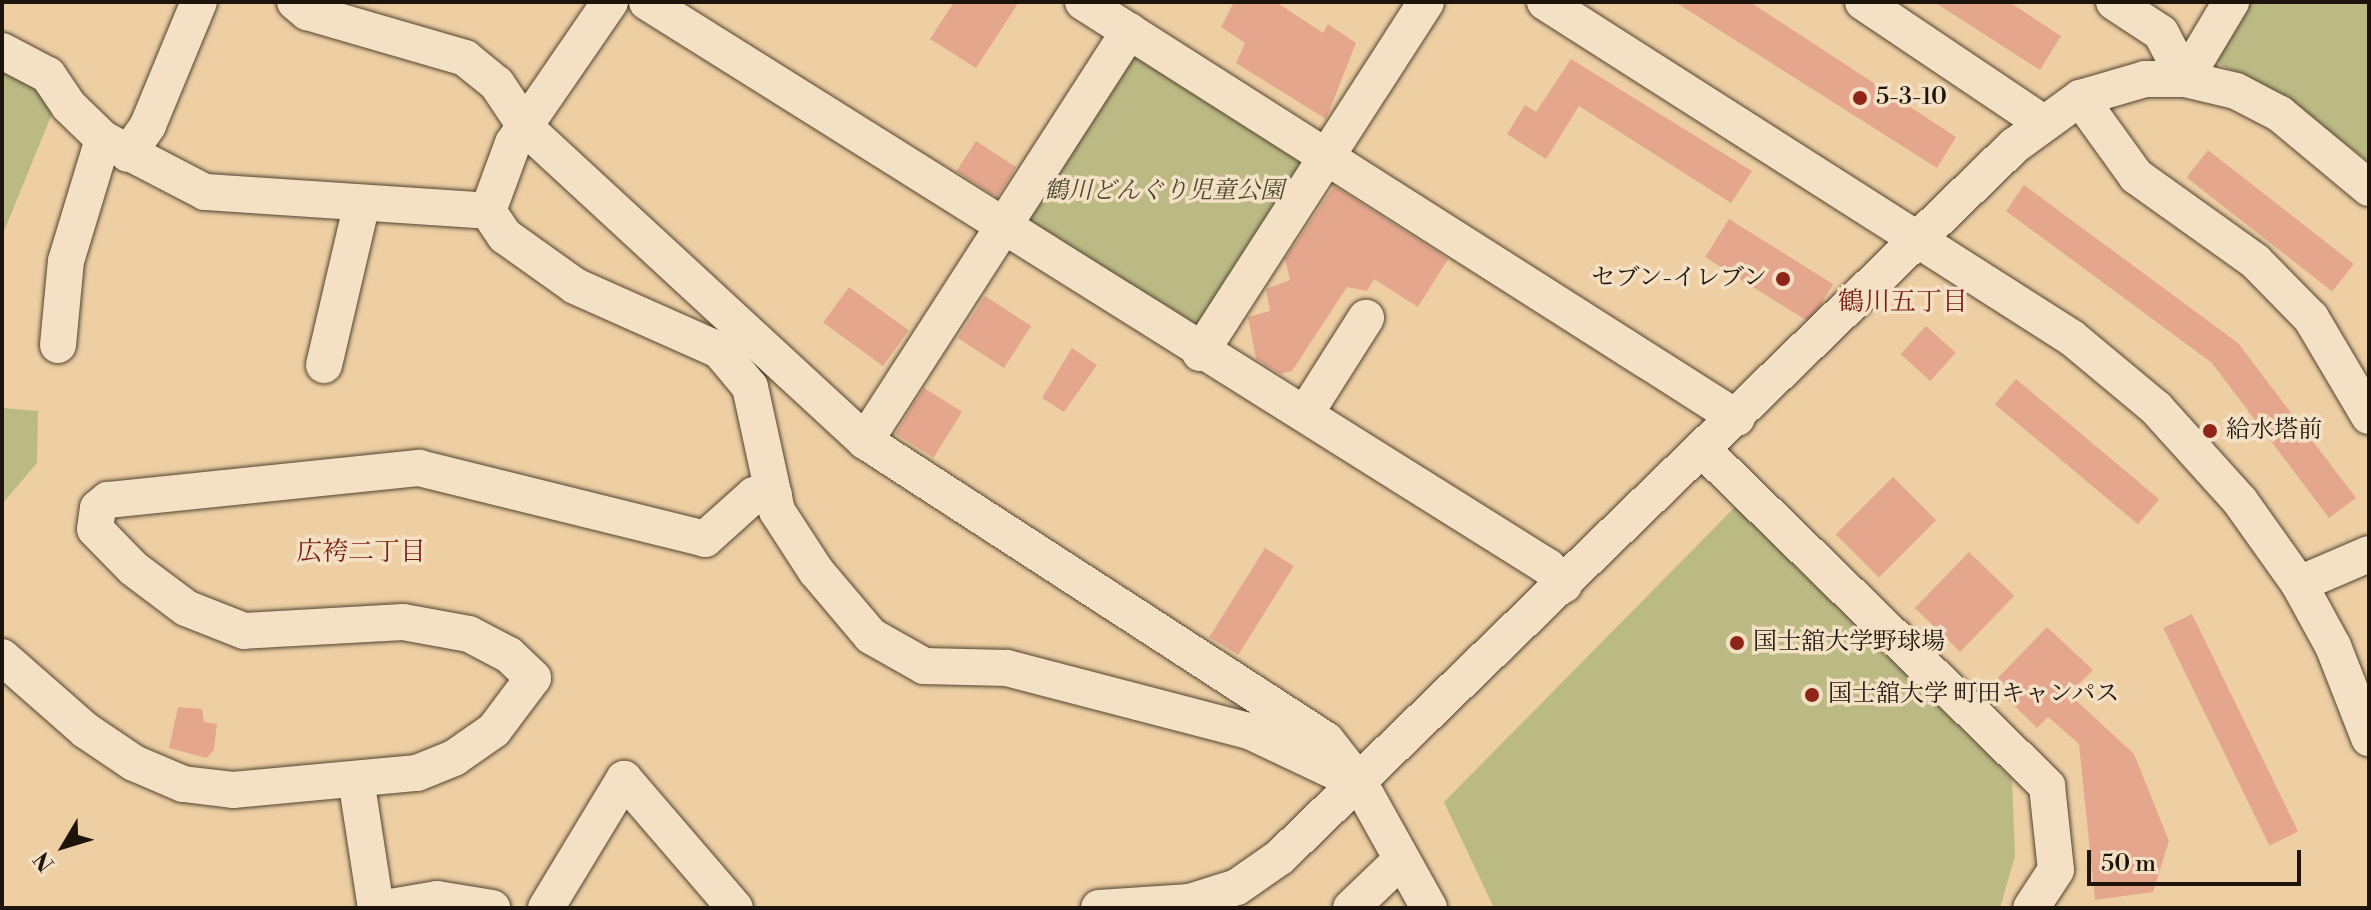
<!DOCTYPE html>
<meta charset="utf-8">
<style>
body{margin:0}
#map{position:relative;width:2371px;height:910px;overflow:hidden;background:#eecfa4;font-family:"Libre Bodoni","Noto Serif JP",serif}
div>[style]{position:absolute}
.green>*{inset:0;background:#bbba84;transform-origin:0 0}
.building>*{inset:0;background:#e4a78d;transform-origin:0 0}
.roads{filter:drop-shadow(0 0 2px #514431) drop-shadow(0 0 2px #514431)}
.minor>*{height:36px;margin:-18px;padding:0 18px;transform-origin:18px;border-radius:18px;background:#f4e0c4}
.dots>*{width:22px;height:22px;translate:-50% -50%;box-sizing:border-box;border:4px solid #f4e0c4;border-radius:50%}
span{translate:-50% -50%;white-space:nowrap;text-align:center;line-height:1.15;-webkit-text-stroke:7px #f4e0c4;paint-order:stroke}
.poi-label{font-size:24px;color:#1d150b}
.left{translate:0 -50%;text-align:left}
.right{translate:-100% -50%;text-align:right}
.park-label{font-size:24px;color:#4c472f;font-style:italic}
.neighbourhood-label{font-size:26px;color:#7a1f14}
.frame{position:absolute;inset:0;border:4px solid #1d150b;pointer-events:none}
.north{position:absolute;left:24px;top:806px;width:80px;height:80px;-webkit-text-stroke:6px #f4e0c4;paint-order:stroke;rotate:232deg;font-size:22px;font-weight:700;line-height:32px;text-align:center;color:#1d150b}
.north::after{content:'';display:block;margin:auto;width:28px;height:36px;background:#1d150b;clip-path:polygon(50% 0,100% 100%,50% 72%,0 100%)}
.scale{position:absolute;left:2087px;top:850px;width:214px;height:36px;box-sizing:border-box;border:4px solid #1d150b;border-top:0;padding-left:10px;font-size:24px;line-height:28px;white-space:nowrap;color:#1d150b;-webkit-text-stroke:6px #f4e0c4;paint-order:stroke}
</style>
<div id="map">
<div class="green">
<div style="clip-path:polygon(2242px 2px,2369px 2px,2369px 161px,2264px 85px,2221px 65px,2212px 53px)"></div>
<div style="left:1133px;top:43px;width:217px;height:217px;rotate:33deg"></div>
<div style="clip-path:polygon(2px 68px,41px 89px,54px 109px,2px 236px)"></div>
<div style="clip-path:polygon(2px 408px,38px 411px,37px 463px,2px 504px)"></div>
<div style="clip-path:polygon(1735px 507px,2012px 779px,2015px 856px,2000px 908px,1494px 908px,1444px 802px)"></div>
</div>
<div class="building">
<div style="clip-path:polygon(954px 2px,1019px 2px,976px 68px,930px 39px)"></div>
<div style="clip-path:polygon(1234px 2px,1276px 2px,1323px 33px,1328px 24px,1356px 43px,1326px 119px,1236px 63px,1245px 43px,1221px 27px)"></div>
<div style="clip-path:polygon(1675px 2px,1750px 2px,1956px 137px,1937px 168px)"></div>
<div style="clip-path:polygon(1934px 2px,2009px 2px,2061px 36px,2040px 70px)"></div>
<div style="clip-path:polygon(1571px 59px,1752px 171px,1731px 203px,1579px 106px,1546px 159px,1507px 134px,1525px 105px,1536px 112px)"></div>
<div style="left:976px;top:141px;width:48px;height:36px;rotate:33deg"></div>
<div style="left:2208px;top:150px;width:185px;height:35px;rotate:38deg"></div>
<div style="clip-path:polygon(2024px 185px,2238px 343px,2356px 498px,2329px 518px,2212px 363px,2006px 211px)"></div>
<div style="clip-path:polygon(1334px 186px,1448px 259px,1418px 307px,1374px 279px,1367px 291px,1347px 287px,1292px 371px,1280px 374px,1256px 359px,1248px 317px,1270px 311px,1266px 289px,1290px 280px,1285px 259px)"></div>
<div style="left:1729px;top:219px;width:123px;height:45px;rotate:32deg"></div>
<div style="left:849px;top:287px;width:74px;height:44px;rotate:36deg"></div>
<div style="left:985px;top:296px;width:55px;height:50px;rotate:33deg"></div>
<div style="left:1926px;top:326px;width:40px;height:38px;rotate:42deg"></div>
<div style="clip-path:polygon(1072px 348px,1097px 365px,1064px 412px,1042px 398px)"></div>
<div style="left:2016px;top:379px;width:187px;height:33px;rotate:40deg"></div>
<div style="left:924px;top:388px;width:45px;height:54px;rotate:32deg"></div>
<div style="left:1893px;top:477px;width:61px;height:81px;rotate:45deg"></div>
<div style="left:1265px;top:548px;width:34px;height:105px;rotate:32deg"></div>
<div style="left:1969px;top:552px;width:63px;height:78px;rotate:44deg"></div>
<div style="left:2192px;top:614px;width:242px;height:32px;rotate:64deg"></div>
<div style="clip-path:polygon(2047px 627px,2093px 670px,2069px 694px,2134px 754px,2169px 841px,2153px 892px,2095px 900px,2079px 744px,2048px 717px,2037px 728px,1992px 684px)"></div>
<div style="clip-path:polygon(178px 707px,202px 709px,204px 722px,217px 724px,214px 750px,206px 758px,169px 748px)"></div>
</div>
<div class="roads">
<div class="minor">
<div style="left:295px;top:2px;width:16px;rotate:40deg"></div>
<div style="left:307px;top:12px;width:165px;rotate:16.2deg"></div>
<div style="left:465px;top:58px;width:41px;rotate:39.1deg"></div>
<div style="left:497px;top:84px;width:54px;rotate:56.3deg"></div>
<div style="left:527px;top:129px;width:460px;rotate:42.7deg"></div>
<div style="left:865px;top:441px;width:549px;rotate:32.97deg"></div>
<div style="left:1326px;top:740px;width:53px;rotate:51.8deg"></div>
<div style="left:1359px;top:782px;width:144px;rotate:60.9deg"></div>
<div style="left:610px;top:2px;width:171px;rotate:124.5deg"></div>
<div style="left:513px;top:143px;width:72px;rotate:110.2deg"></div>
<div style="left:488px;top:211px;width:30px;rotate:56deg"></div>
<div style="left:505px;top:236px;width:86px;rotate:35.5deg"></div>
<div style="left:575px;top:286px;width:158px;rotate:24deg"></div>
<div style="left:719px;top:350px;width:48px;rotate:50deg"></div>
<div style="left:750px;top:387px;width:127px;rotate:77.7deg"></div>
<div style="left:777px;top:511px;width:72px;rotate:57deg"></div>
<div style="left:816px;top:571px;width:85px;rotate:49.8deg"></div>
<div style="left:871px;top:636px;width:61px;rotate:29.5deg"></div>
<div style="left:924px;top:666px;width:83px;rotate:1.4deg"></div>
<div style="left:1007px;top:668px;width:250px;rotate:14.6deg"></div>
<div style="left:1249px;top:731px;width:119px;rotate:25.3deg"></div>
<div style="left:647px;top:2px;width:1063px;rotate:32.09deg"></div>
<div style="left:1548px;top:567px;width:24px;rotate:48deg"></div>
<div style="left:1083px;top:2px;width:775px;rotate:32.46deg"></div>
<div style="left:1545px;top:2px;width:625px;rotate:32.52deg"></div>
<div style="left:2072px;top:338px;width:109px;rotate:39.8deg"></div>
<div style="left:2156px;top:408px;width:125px;rotate:47.9deg"></div>
<div style="left:2240px;top:501px;width:102px;rotate:54.6deg"></div>
<div style="left:2299px;top:584px;width:71px;rotate:61.3deg"></div>
<div style="left:2333px;top:646px;width:99px;rotate:68.6deg"></div>
<div style="left:1863px;top:2px;width:217px;rotate:33.9deg"></div>
<div style="left:2114px;top:2px;width:56px;rotate:33.4deg"></div>
<div style="left:2161px;top:33px;width:52px;rotate:62.4deg"></div>
<div style="left:2px;top:51px;width:52px;rotate:27.6deg"></div>
<div style="left:48px;top:75px;width:37px;rotate:56deg"></div>
<div style="left:69px;top:106px;width:47px;rotate:44.1deg"></div>
<div style="left:103px;top:139px;width:115px;rotate:27.5deg"></div>
<div style="left:205px;top:192px;width:284px;rotate:3.8deg"></div>
<div style="left:2185px;top:79px;width:90px;rotate:-59.1deg"></div>
<div style="left:2080px;top:98px;width:96px;rotate:54.3deg"></div>
<div style="left:2136px;top:176px;width:146px;rotate:35.5deg"></div>
<div style="left:2255px;top:261px;width:80px;rotate:45.5deg"></div>
<div style="left:2311px;top:318px;width:114px;rotate:59.4deg"></div>
<div style="left:128px;top:154px;width:35px;rotate:-55deg"></div>
<div style="left:148px;top:125px;width:133px;rotate:-67.5deg"></div>
<div style="left:58px;top:345px;width:84px;rotate:-84.6deg"></div>
<div style="left:66px;top:261px;width:127px;rotate:-73.1deg"></div>
<div style="left:1200px;top:353px;width:417px;rotate:-57.2deg"></div>
<div style="left:324px;top:365px;width:166px;rotate:-76.8deg"></div>
<div style="left:1305px;top:414px;width:114px;rotate:-57.6deg"></div>
<div style="left:865px;top:441px;width:488px;rotate:-57.2deg"></div>
<div style="left:1703px;top:450px;width:481px;rotate:44.3deg"></div>
<div style="left:2047px;top:786px;width:84px;rotate:83.9deg"></div>
<div style="left:2056px;top:870px;width:45px;rotate:123.3deg"></div>
<div style="left:2299px;top:584px;width:76px;rotate:-23.2deg"></div>
<div style="left:2px;top:657px;width:111px;rotate:41.3deg"></div>
<div style="left:85px;top:730px;width:59px;rotate:34deg"></div>
<div style="left:134px;top:763px;width:53px;rotate:23.2deg"></div>
<div style="left:183px;top:784px;width:50px;rotate:6.8deg"></div>
<div style="left:233px;top:790px;width:185px;rotate:-5.3deg"></div>
<div style="left:417px;top:773px;width:40px;rotate:-22deg"></div>
<div style="left:454px;top:758px;width:49px;rotate:-35deg"></div>
<div style="left:494px;top:730px;width:65px;rotate:-53.1deg"></div>
<div style="left:533px;top:678px;width:33px;rotate:-136deg"></div>
<div style="left:509px;top:655px;width:45px;rotate:-152.3deg"></div>
<div style="left:469px;top:634px;width:67px;rotate:-169.7deg"></div>
<div style="left:403px;top:622px;width:159px;rotate:176.8deg"></div>
<div style="left:244px;top:631px;width:62px;rotate:-158.4deg"></div>
<div style="left:186px;top:608px;width:66px;rotate:-143deg"></div>
<div style="left:133px;top:568px;width:54px;rotate:-134.3deg"></div>
<div style="left:95px;top:529px;width:21px;rotate:-82deg"></div>
<div style="left:98px;top:508px;width:13px;rotate:-39deg"></div>
<div style="left:108px;top:500px;width:313px;rotate:-5.9deg"></div>
<div style="left:419px;top:468px;width:295px;rotate:13.9deg"></div>
<div style="left:705px;top:539px;width:66px;rotate:-41.9deg"></div>
<div style="left:754px;top:495px;width:20px"></div>
<div style="left:356px;top:779px;width:131px;rotate:81.2deg"></div>
<div style="left:385px;top:908px;width:53px;rotate:-9.8deg"></div>
<div style="left:437px;top:899px;width:56px;rotate:9.3deg"></div>
<div style="left:546px;top:908px;width:151px;rotate:-58.8deg"></div>
<div style="left:624px;top:779px;width:170px;rotate:49.3deg"></div>
<div style="left:1099px;top:908px;width:91px;rotate:-3.8deg"></div>
<div style="left:1190px;top:902px;width:49px;rotate:-17.7deg"></div>
<div style="left:1237px;top:887px;width:52px;rotate:-34.9deg"></div>
<div style="left:1280px;top:857px;width:1022px;rotate:-44.09deg"></div>
<div style="left:2014px;top:146px;width:82px;rotate:-36deg"></div>
<div style="left:2080px;top:98px;width:68px;rotate:-16.3deg"></div>
<div style="left:2145px;top:79px;width:40px"></div>
<div style="left:2185px;top:79px;width:52px;rotate:13.2deg"></div>
<div style="left:2236px;top:91px;width:50px;rotate:27.6deg"></div>
<div style="left:2280px;top:114px;width:116px;rotate:39.7deg"></div>
<div style="left:1351px;top:908px;width:69px;rotate:-43.8deg"></div>
</div>
</div>
<div class="dots">
<div style="left:1860px;top:98px;background:#8f2418"></div>
<div style="left:1783px;top:279px;background:#8f2418"></div>
<div style="left:2210px;top:431px;background:#8f2418"></div>
<div style="left:1737px;top:643px;background:#8f2418"></div>
<div style="left:1812px;top:695px;background:#8f2418"></div>
</div>
<div class="poi-label">
<span class="left" style="left:1876px;top:98px">5-3-10</span>
<span class="right" style="left:1767px;top:279px">セブン-イレブン</span>
<span class="left" style="left:2226px;top:431px">給水塔前</span>
<span class="left" style="left:1753px;top:643px">国士舘大学野球場</span>
<span class="left" style="left:1828px;top:695px">国士舘大学 町田キャンパス</span>
</div>
<div class="park-label">
<span style="left:1164px;top:192px">鶴川どんぐり児童公園</span>
</div>
<div class="neighbourhood-label">
<span style="left:1903px;top:303px">鶴川五丁目</span>
<span style="left:361px;top:553px">広袴二丁目</span>
</div>
<div class="frame"></div>
<div class="north">N</div>
<div class="scale">50 m</div>
</div>
